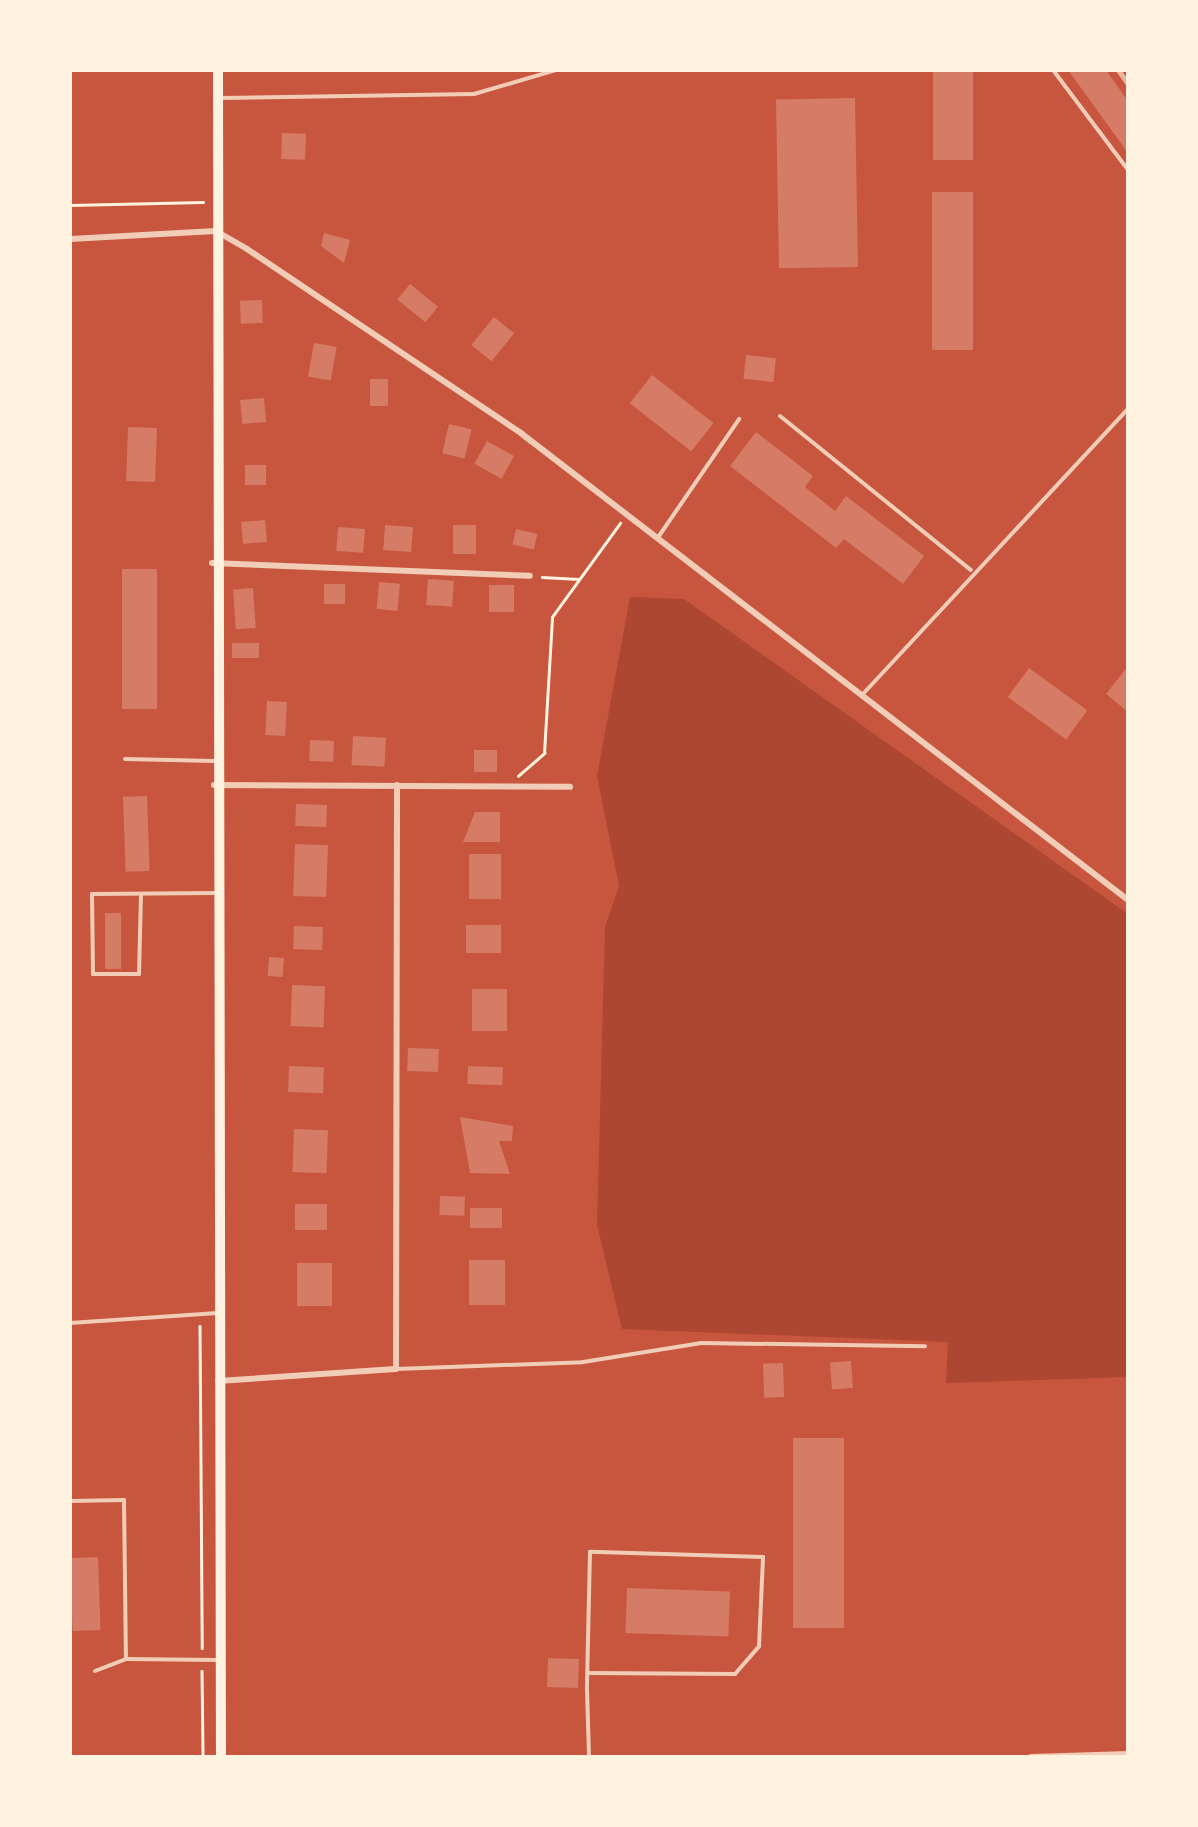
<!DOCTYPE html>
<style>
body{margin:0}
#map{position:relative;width:1198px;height:1827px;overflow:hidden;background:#c8553d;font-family:"Nunito Sans",sans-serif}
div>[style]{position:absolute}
.green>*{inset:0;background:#ae4732}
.building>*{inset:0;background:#d67c66;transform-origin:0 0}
.path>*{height:2.5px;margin:-1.25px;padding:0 1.25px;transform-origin:1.25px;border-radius:1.25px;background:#fff3e0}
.service>*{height:4px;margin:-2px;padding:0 2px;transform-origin:2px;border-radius:2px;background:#f1ccb7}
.minor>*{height:6px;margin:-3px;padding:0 3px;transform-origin:3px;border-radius:3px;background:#f1ccb7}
.primary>*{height:10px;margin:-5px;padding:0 5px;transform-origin:5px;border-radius:5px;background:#fff3e0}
.rail>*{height:5px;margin:-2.5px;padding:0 2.5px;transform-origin:2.5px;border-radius:2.5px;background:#e9b49f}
span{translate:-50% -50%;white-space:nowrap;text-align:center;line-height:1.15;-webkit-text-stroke:10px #fff3e0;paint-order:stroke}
.frame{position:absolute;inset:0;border:72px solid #fff3e0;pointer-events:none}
</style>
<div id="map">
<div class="green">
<div style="clip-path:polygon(630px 597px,684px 599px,1128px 914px,1128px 1377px,946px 1383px,948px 1342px,622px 1329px,597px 1225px,605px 927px,619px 886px,597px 776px)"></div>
</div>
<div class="building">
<div style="left:933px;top:70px;width:40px;height:90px"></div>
<div style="clip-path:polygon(1068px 70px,1106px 70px,1128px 101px,1128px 153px)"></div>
<div style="left:855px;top:98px;width:169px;height:79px;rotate:89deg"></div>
<div style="left:282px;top:133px;width:24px;height:26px;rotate:2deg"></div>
<div style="left:932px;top:192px;width:41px;height:158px"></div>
<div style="clip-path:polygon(324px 233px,350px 240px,344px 263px,321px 246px)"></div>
<div style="left:410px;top:284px;width:36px;height:20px;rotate:39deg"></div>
<div style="left:262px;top:300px;width:23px;height:22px;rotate:88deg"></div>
<div style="left:494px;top:317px;width:26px;height:36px;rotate:39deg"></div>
<div style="left:314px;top:343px;width:23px;height:34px;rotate:10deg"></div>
<div style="left:746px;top:355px;width:30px;height:24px;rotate:6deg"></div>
<div style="left:652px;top:375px;width:78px;height:36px;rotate:38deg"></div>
<div style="left:370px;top:379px;width:18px;height:27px"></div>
<div style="left:264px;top:398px;width:24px;height:24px;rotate:85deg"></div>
<div style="left:449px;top:424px;width:23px;height:30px;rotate:13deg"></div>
<div style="left:128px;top:427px;width:29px;height:54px;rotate:2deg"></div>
<div style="clip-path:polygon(756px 432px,813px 476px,805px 487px,835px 511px,846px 496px,924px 556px,903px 584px,844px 539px,836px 548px,730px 466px)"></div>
<div style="left:487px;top:441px;width:31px;height:26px;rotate:29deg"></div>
<div style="left:245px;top:465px;width:21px;height:20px"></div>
<div style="left:265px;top:520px;width:22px;height:24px;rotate:85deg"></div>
<div style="left:385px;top:525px;width:28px;height:25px;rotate:4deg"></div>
<div style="left:453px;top:525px;width:23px;height:29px"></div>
<div style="left:338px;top:527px;width:27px;height:24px;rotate:4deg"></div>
<div style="left:516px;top:529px;width:22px;height:16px;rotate:13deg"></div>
<div style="left:122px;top:569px;width:35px;height:140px"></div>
<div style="left:428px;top:579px;width:26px;height:26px;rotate:4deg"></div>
<div style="left:379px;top:582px;width:21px;height:27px;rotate:5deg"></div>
<div style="left:324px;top:584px;width:21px;height:20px"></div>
<div style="left:489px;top:585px;width:25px;height:27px"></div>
<div style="left:253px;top:588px;width:40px;height:20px;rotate:86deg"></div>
<div style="left:232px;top:643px;width:27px;height:15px"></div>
<div style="clip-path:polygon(1128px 666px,1128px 712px,1106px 694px)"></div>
<div style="left:1029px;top:668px;width:72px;height:36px;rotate:36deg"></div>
<div style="left:267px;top:701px;width:20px;height:34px;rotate:3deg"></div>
<div style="left:353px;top:736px;width:33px;height:29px;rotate:3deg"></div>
<div style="left:310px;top:740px;width:24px;height:21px;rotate:2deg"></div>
<div style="left:474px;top:750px;width:23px;height:22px"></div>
<div style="left:147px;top:796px;width:75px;height:24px;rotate:88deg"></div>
<div style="left:296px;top:804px;width:31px;height:22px;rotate:2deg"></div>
<div style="clip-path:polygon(475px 812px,500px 812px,500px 842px,463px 842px)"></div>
<div style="left:295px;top:844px;width:33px;height:52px;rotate:2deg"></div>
<div style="left:469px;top:854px;width:32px;height:45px"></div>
<div style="left:105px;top:913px;width:16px;height:56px"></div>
<div style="left:466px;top:925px;width:35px;height:28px"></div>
<div style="left:294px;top:926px;width:29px;height:23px;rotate:2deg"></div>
<div style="left:269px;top:957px;width:15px;height:19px;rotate:4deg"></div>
<div style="left:292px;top:985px;width:33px;height:41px;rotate:2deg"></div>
<div style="left:472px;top:989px;width:35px;height:42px"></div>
<div style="left:408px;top:1048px;width:31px;height:23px;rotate:2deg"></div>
<div style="left:289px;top:1066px;width:35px;height:26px;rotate:2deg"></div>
<div style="left:468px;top:1066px;width:35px;height:18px;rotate:2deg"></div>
<div style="clip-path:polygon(460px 1117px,513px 1126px,512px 1141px,499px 1141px,510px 1174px,470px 1173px)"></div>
<div style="left:294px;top:1129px;width:34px;height:43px;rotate:2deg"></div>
<div style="left:440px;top:1196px;width:25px;height:19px;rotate:2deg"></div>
<div style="left:295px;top:1204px;width:32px;height:26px"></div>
<div style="left:470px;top:1208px;width:32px;height:20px"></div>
<div style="left:469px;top:1260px;width:36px;height:45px"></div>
<div style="left:297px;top:1263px;width:35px;height:43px"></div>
<div style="left:851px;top:1361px;width:27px;height:21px;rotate:86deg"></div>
<div style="left:783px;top:1363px;width:34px;height:20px;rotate:88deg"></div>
<div style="left:793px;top:1438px;width:51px;height:190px"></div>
<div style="left:98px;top:1557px;width:73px;height:28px;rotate:88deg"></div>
<div style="left:627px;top:1588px;width:103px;height:45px;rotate:2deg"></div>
<div style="left:548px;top:1658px;width:31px;height:29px;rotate:2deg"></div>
</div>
<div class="path">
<div style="left:70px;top:205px;width:133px;rotate:-1.3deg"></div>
<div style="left:542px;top:577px;width:37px;rotate:3deg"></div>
<div style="left:518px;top:776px;width:35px;rotate:-41deg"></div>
<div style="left:544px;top:753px;width:136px;rotate:-86.6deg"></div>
<div style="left:552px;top:617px;width:116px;rotate:-54.1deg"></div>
<div style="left:200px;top:1326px;width:322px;rotate:89.6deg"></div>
<div style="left:202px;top:1671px;width:86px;rotate:89.3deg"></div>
</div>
<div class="service">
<div style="left:1053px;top:70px;width:125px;rotate:53.1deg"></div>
<div style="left:222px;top:98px;width:252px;rotate:-0.9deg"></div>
<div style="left:474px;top:94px;width:85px;rotate:-16.3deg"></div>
<div style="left:780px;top:416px;width:245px;rotate:38.9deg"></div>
<div style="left:659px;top:536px;width:142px;rotate:-55.6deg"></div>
<div style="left:862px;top:695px;width:391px;rotate:-47.1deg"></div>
<div style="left:125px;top:759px;width:89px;rotate:1.3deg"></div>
<div style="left:141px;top:894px;width:80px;rotate:91.4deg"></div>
<div style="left:139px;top:974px;width:46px;rotate:180deg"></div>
<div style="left:93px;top:974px;width:80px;rotate:-90.7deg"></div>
<div style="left:92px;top:894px;width:123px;rotate:-0.5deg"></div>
<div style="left:70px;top:1323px;width:148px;rotate:-3.9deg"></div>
<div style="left:396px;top:1369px;width:187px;rotate:-2.1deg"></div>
<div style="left:583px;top:1362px;width:120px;rotate:-9.1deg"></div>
<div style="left:701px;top:1343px;width:224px;rotate:0.8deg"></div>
<div style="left:70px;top:1501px;width:54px;rotate:-1.1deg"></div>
<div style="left:124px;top:1500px;width:159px;rotate:89.3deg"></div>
<div style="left:95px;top:1671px;width:33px;rotate:-21deg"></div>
<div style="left:126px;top:1659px;width:91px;rotate:0.6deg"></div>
<div style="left:588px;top:1673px;width:147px;rotate:0.4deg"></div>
<div style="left:735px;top:1674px;width:37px;rotate:-49deg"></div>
<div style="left:759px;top:1646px;width:89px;rotate:-87.4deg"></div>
<div style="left:763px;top:1557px;width:173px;rotate:-178.3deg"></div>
<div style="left:590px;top:1552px;width:137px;rotate:91.3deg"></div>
<div style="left:587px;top:1689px;width:68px;rotate:88.3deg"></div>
</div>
<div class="minor">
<div style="left:70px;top:239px;width:146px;rotate:-3.1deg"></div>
<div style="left:216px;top:231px;width:36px;rotate:30deg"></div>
<div style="left:247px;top:249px;width:331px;rotate:33.9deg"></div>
<div style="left:522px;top:434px;width:764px;rotate:37.56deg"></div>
<div style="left:212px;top:563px;width:318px;rotate:2.3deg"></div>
<div style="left:214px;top:785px;width:356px;rotate:0.3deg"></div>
<div style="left:218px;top:1381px;width:178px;rotate:-3.9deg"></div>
<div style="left:396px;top:1369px;width:584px;rotate:-89.9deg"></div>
<div style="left:1031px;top:1757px;width:97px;rotate:-1.8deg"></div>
</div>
<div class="primary">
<div style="left:218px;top:70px;width:1687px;rotate:89.9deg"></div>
</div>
<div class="rail">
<div style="left:1118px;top:70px;width:17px;rotate:54deg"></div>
</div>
<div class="frame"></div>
</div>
